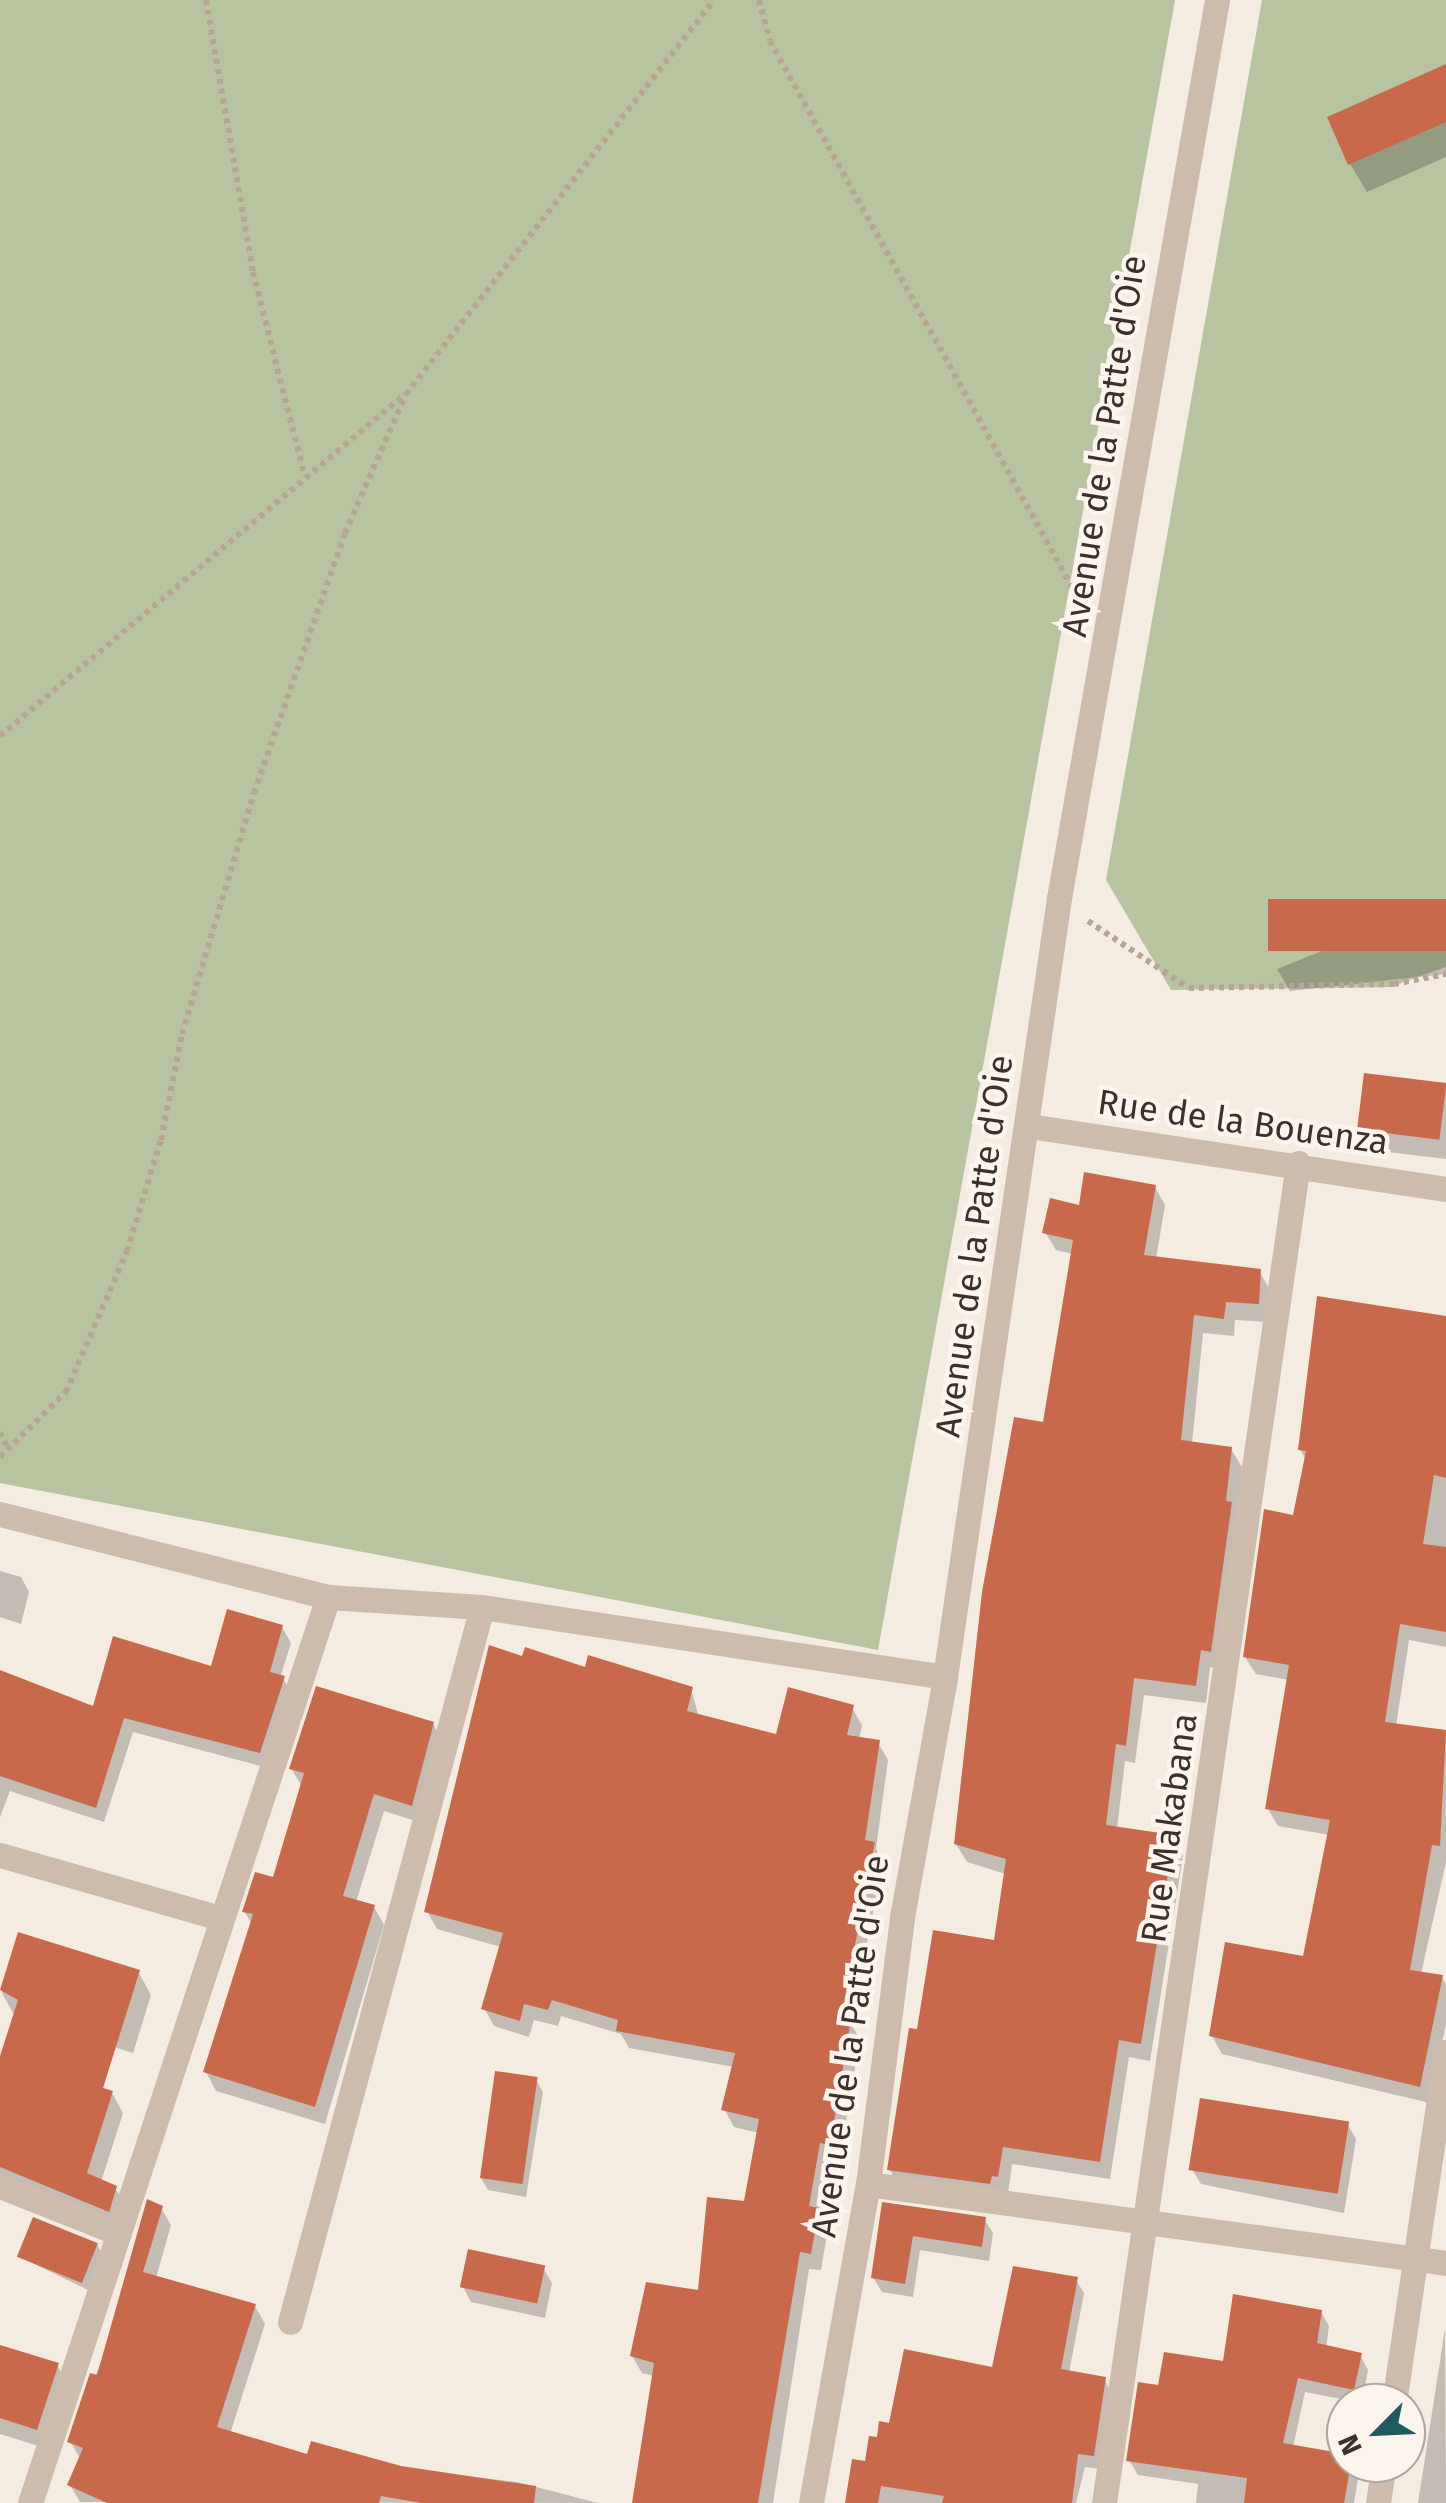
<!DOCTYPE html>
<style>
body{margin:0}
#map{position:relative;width:1446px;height:2503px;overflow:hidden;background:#f4ebe1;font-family:"Fira Sans",sans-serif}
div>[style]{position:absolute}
.green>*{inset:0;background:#b8c4a0}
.shadow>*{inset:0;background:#0003}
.building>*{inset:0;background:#c8694b;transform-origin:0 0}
.path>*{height:6px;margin-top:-3px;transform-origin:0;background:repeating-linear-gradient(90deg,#b9a596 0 5px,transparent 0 10px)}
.street>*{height:25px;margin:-12.5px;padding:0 12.5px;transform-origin:12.5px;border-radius:12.5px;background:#cdbbac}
span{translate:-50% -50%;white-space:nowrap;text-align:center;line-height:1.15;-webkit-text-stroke:9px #fbf5ee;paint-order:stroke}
.street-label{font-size:35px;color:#3b302b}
.north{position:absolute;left:1326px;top:2383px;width:100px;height:100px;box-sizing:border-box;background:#fbf5ee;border:2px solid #aea6a0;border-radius:50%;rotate:246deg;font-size:28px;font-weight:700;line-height:40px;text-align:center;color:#3b302b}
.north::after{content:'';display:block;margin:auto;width:35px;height:45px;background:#1f5a5e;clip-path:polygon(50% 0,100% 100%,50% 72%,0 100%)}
</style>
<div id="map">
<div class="green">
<div style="clip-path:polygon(0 0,1175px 0,878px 1650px,0 1483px)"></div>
<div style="clip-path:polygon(1262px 0,1446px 0,1446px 967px,1390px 987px,1171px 990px,1106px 880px)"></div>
</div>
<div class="shadow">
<div style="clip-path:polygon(1446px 67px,1446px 157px,1367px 192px,1350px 164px)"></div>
<div style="clip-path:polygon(1446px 901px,1446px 974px,1290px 991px,1277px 969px)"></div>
<div style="clip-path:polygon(1446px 1086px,1446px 1159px,1371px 1150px,1360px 1129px)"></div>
<div style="clip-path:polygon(1155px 1187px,1165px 1205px,1156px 1259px,1259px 1271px,1270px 1290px,1268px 1322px,1235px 1320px,1234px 1336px,1203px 1333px,1192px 1444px,1231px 1449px,1242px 1467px,1220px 1669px,1210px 1667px,1206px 1703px,1144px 1695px,1135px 1763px,1125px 1761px,1117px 1829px,1172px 1838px,1183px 1856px,1150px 2061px,1129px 2057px,1110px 2179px,1012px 2164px,1008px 2194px,900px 2188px,890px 2170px,919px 2032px,996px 1943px,1006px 1874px,967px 1862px,956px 1844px,1045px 1425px,1073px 1254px,1056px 1250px,1045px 1232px,1081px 1208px)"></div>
<div style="clip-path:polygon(1446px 1318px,1446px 1647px,1409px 1640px,1396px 1726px,1446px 1733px,1446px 1862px,1421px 1974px,1442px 1977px,1446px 1985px,1446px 2023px,1430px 2103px,1222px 2054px,1212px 2036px,1305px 1959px,1330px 1835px,1278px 1826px,1268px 1809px,1289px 1680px,1256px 1674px,1245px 1657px,1295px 1518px,1306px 1460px,1300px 1449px)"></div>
<div style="clip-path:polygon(0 1571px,21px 1577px,29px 1592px,21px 1624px,0 1617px)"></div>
<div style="clip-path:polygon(282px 1627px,291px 1643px,281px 1675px,292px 1694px,268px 1768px,133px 1732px,104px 1822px,10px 1791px,0 1817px,0 1673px,95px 1709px,212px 1669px)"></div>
<div style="clip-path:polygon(524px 1659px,691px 1689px,699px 1717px,778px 1737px,852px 1708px,862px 1725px,859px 1740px,878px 1743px,888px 1760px,876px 1849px,883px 1862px,851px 2024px,860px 2039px,839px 2161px,829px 2160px,820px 2213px,828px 2228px,821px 2270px,809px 2269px,773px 2503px,634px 2503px,654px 2376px,642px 2373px,632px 2356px,700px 2293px,746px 2204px,759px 2133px,734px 2127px,724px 2109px,734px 2067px,629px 2048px,621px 2034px,561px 2016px,558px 2026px,534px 2020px,529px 2037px,494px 2026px,484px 2008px,501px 1947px,437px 1929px,427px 1911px)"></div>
<div style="clip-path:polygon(433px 1724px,443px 1742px,422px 1823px,384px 1811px,356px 1902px,374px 1907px,384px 1925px,325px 2124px,216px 2091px,206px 2072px,252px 1924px,244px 1911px,275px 1880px,302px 1787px,291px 1768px)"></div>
<div style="clip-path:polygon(20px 1935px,139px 1973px,151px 1995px,133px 2053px,14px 2015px,2px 1993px)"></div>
<div style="clip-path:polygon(0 2062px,112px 2093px,123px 2113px,101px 2182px,115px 2188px,127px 2208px,120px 2230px,0 2183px)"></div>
<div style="clip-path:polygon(536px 2080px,543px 2092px,526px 2197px,488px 2190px,481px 2178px)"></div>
<div style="clip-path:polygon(1348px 2125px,1356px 2139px,1344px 2213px,1201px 2184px,1192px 2169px)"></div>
<div style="clip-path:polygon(884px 2205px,984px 2219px,993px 2233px,989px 2261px,920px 2250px,913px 2297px,882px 2292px,873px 2277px)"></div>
<div style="clip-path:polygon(161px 2208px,171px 2225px,156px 2278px,255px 2306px,265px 2324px,230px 2434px,309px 2457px,517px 2482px,598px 2503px,80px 2502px,70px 2485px,81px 2460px,70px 2441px)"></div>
<div style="clip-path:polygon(97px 2245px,101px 2251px,88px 2290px,20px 2257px)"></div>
<div style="clip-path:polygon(543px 2268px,552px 2283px,545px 2318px,471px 2302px,463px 2287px)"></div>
<div style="clip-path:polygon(1076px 2280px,1084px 2293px,1069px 2373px,1104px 2379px,1112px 2393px,1101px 2469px,1085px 2467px,1076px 2503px,847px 2503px,891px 2426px,994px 2370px)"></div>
<div style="clip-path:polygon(1321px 2312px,1329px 2326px,1326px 2348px,1360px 2355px,1368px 2370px,1362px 2403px,1305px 2392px,1293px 2447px,1354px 2463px,1359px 2472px,1354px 2503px,1196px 2503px,1198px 2484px,1138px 2475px,1129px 2460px,1160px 2388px,1225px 2364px)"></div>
<div style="clip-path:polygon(1445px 2329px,1446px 2503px,1418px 2503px)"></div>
<div style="clip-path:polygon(0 2347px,57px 2365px,69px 2386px,48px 2449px,0 2434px)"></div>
</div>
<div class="building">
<div style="clip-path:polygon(1446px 64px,1446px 122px,1348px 165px,1327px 117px)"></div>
<div style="left:1446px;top:899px;width:52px;height:178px;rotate:90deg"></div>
<div style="left:1364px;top:1073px;width:83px;height:57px;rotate:7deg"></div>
<div style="clip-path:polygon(1084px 1172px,1156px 1185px,1144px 1255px,1261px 1269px,1259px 1304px,1226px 1302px,1224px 1319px,1194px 1315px,1181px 1440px,1232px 1447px,1226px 1501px,1232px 1502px,1211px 1652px,1201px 1650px,1196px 1686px,1134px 1678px,1126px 1746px,1116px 1744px,1106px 1825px,1174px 1835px,1141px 2044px,1119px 2040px,1100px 2162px,1003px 2147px,998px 2177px,992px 2176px,990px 2184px,887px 2170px,909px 2028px,917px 2029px,933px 1930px,994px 1940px,1006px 1859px,954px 1844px,982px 1592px,1014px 1417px,1043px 1422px,1073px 1240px,1042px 1233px,1050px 1198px,1079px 1205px)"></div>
<div style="clip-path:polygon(1317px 1296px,1446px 1316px,1446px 1478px,1434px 1475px,1423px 1544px,1446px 1547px,1446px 1632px,1400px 1624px,1385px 1722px,1446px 1730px,1440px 1846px,1432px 1845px,1410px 1970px,1443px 1975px,1420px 2087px,1209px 2036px,1225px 1942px,1303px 1956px,1330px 1820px,1265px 1809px,1289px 1665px,1243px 1657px,1264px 1509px,1293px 1515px,1306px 1451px,1298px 1450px)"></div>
<div style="clip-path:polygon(227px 1609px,283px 1625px,270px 1672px,285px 1676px,260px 1753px,124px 1718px,96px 1808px,0 1776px,0 1670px,93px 1706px,113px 1636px,211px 1666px)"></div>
<div style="clip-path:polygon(489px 1645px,522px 1656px,525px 1647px,585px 1667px,588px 1655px,693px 1687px,687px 1711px,776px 1734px,788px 1687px,854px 1705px,847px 1735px,880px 1740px,865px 1840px,875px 1842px,841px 2017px,851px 2019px,830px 2145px,820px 2143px,809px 2206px,819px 2208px,811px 2254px,800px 2252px,758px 2503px,632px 2503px,654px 2363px,630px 2356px,646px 2282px,698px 2290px,707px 2197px,744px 2201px,759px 2119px,721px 2110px,735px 2053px,616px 2031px,618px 2020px,552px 2000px,548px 2010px,524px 2004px,520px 2021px,481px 2009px,503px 1933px,424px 1912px)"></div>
<div style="clip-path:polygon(316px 1686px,434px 1722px,412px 1806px,374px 1794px,343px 1896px,375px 1905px,315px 2107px,203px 2072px,253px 1914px,242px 1912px,255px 1872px,273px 1877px,304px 1773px,289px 1769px)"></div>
<div style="clip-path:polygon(18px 1932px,140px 1970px,103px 2088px,113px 2091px,87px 2173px,117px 2186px,109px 2212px,0 2167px,0 2056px,18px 2000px,0 1990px)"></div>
<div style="left:495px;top:2071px;width:43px;height:108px;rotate:8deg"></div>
<div style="left:1200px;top:2098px;width:151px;height:73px;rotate:9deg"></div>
<div style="clip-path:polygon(147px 2199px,163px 2206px,143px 2272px,256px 2304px,217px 2427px,307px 2454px,311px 2441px,401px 2466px,536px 2486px,534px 2503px,421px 2503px,381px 2496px,379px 2503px,107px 2503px,67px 2485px,83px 2448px,67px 2442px,90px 2373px,97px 2375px)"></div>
<div style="clip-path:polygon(882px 2202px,986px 2217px,982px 2247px,913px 2236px,905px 2284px,871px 2278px)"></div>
<div style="left:33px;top:2217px;width:70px;height:43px;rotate:22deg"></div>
<div style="left:468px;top:2249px;width:79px;height:39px;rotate:12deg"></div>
<div style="clip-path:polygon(1013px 2266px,1078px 2277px,1061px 2369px,1106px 2377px,1094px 2456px,1078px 2454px,1072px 2503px,942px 2503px,944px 2496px,881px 2486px,878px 2503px,845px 2503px,852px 2459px,865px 2461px,869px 2436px,877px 2437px,879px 2421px,889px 2423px,904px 2349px,992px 2367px)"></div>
<div style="clip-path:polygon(1233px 2294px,1322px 2310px,1317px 2343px,1362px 2353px,1354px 2390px,1298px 2378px,1283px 2443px,1346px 2454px,1351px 2463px,1344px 2503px,1244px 2503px,1247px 2478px,1126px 2461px,1138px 2382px,1158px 2385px,1164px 2352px,1223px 2361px)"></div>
<div style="clip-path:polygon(0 2345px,59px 2363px,37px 2430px,0 2418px)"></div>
</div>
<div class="path">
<div style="left:206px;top:0;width:276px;rotate:80.2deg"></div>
<div style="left:253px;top:272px;width:211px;rotate:75.8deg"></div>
<div style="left:759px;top:0;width:42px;rotate:75deg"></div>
<div style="left:770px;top:41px;width:636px;rotate:61.06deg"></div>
<div style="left:0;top:736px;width:529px;rotate:-40.17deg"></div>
<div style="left:1088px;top:921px;width:121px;rotate:33.6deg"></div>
<div style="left:1189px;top:988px;width:205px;rotate:-1.1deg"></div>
<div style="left:1394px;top:984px;width:53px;rotate:-10.9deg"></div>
<div style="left:0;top:1432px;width:19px;rotate:65deg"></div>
<div style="left:0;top:1457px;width:93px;rotate:-44.6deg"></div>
<div style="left:66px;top:1392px;width:154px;rotate:-66.6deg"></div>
<div style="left:127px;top:1251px;width:116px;rotate:-73deg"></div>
<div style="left:161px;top:1140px;width:108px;rotate:-78.8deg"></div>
<div style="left:182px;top:1034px;width:252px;rotate:-73.4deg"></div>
<div style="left:254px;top:793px;width:275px;rotate:-70.7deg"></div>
<div style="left:345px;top:533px;width:152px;rotate:-66.3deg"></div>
<div style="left:406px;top:394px;width:500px;rotate:-51.98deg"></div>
</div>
<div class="street">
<div style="left:1029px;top:1126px;width:422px;rotate:8.6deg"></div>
<div style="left:0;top:1514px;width:338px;rotate:14.2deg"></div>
<div style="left:328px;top:1597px;width:154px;rotate:3.7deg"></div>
<div style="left:482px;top:1607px;width:468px;rotate:8.6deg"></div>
<div style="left:0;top:1855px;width:228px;rotate:16deg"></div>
<div style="left:868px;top:2184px;width:583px;rotate:7.78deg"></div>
<div style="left:0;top:2186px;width:127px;rotate:21.7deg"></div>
<div style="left:290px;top:2322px;width:740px;rotate:-74.97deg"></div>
<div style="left:1394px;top:2403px;width:355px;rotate:-81.6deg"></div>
<div style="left:30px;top:2503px;width:954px;rotate:-71.79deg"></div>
<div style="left:811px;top:2503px;width:324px;rotate:-79.9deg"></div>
<div style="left:868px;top:2184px;width:269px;rotate:-82.7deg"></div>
<div style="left:902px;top:1917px;width:244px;rotate:-79.8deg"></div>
<div style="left:945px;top:1677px;width:787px;rotate:-81.67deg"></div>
<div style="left:1059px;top:898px;width:912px;rotate:-80.02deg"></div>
<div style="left:1104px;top:2503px;width:1354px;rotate:-81.76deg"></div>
<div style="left:1378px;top:2503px;width:40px;rotate:-81.5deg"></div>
</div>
<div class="street-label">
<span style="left:1104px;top:446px;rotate:-81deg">Avenue de la Patte d'Oie</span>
<span style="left:1243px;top:1122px;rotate:8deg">Rue de la Bouenza</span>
<span style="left:974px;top:1246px;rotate:-82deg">Avenue de la Patte d'Oie</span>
<span style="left:1169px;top:1828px;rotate:-82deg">Rue Makabana</span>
<span style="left:850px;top:2046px;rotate:-82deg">Avenue de la Patte d'Oie</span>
</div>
<div class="north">N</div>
</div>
